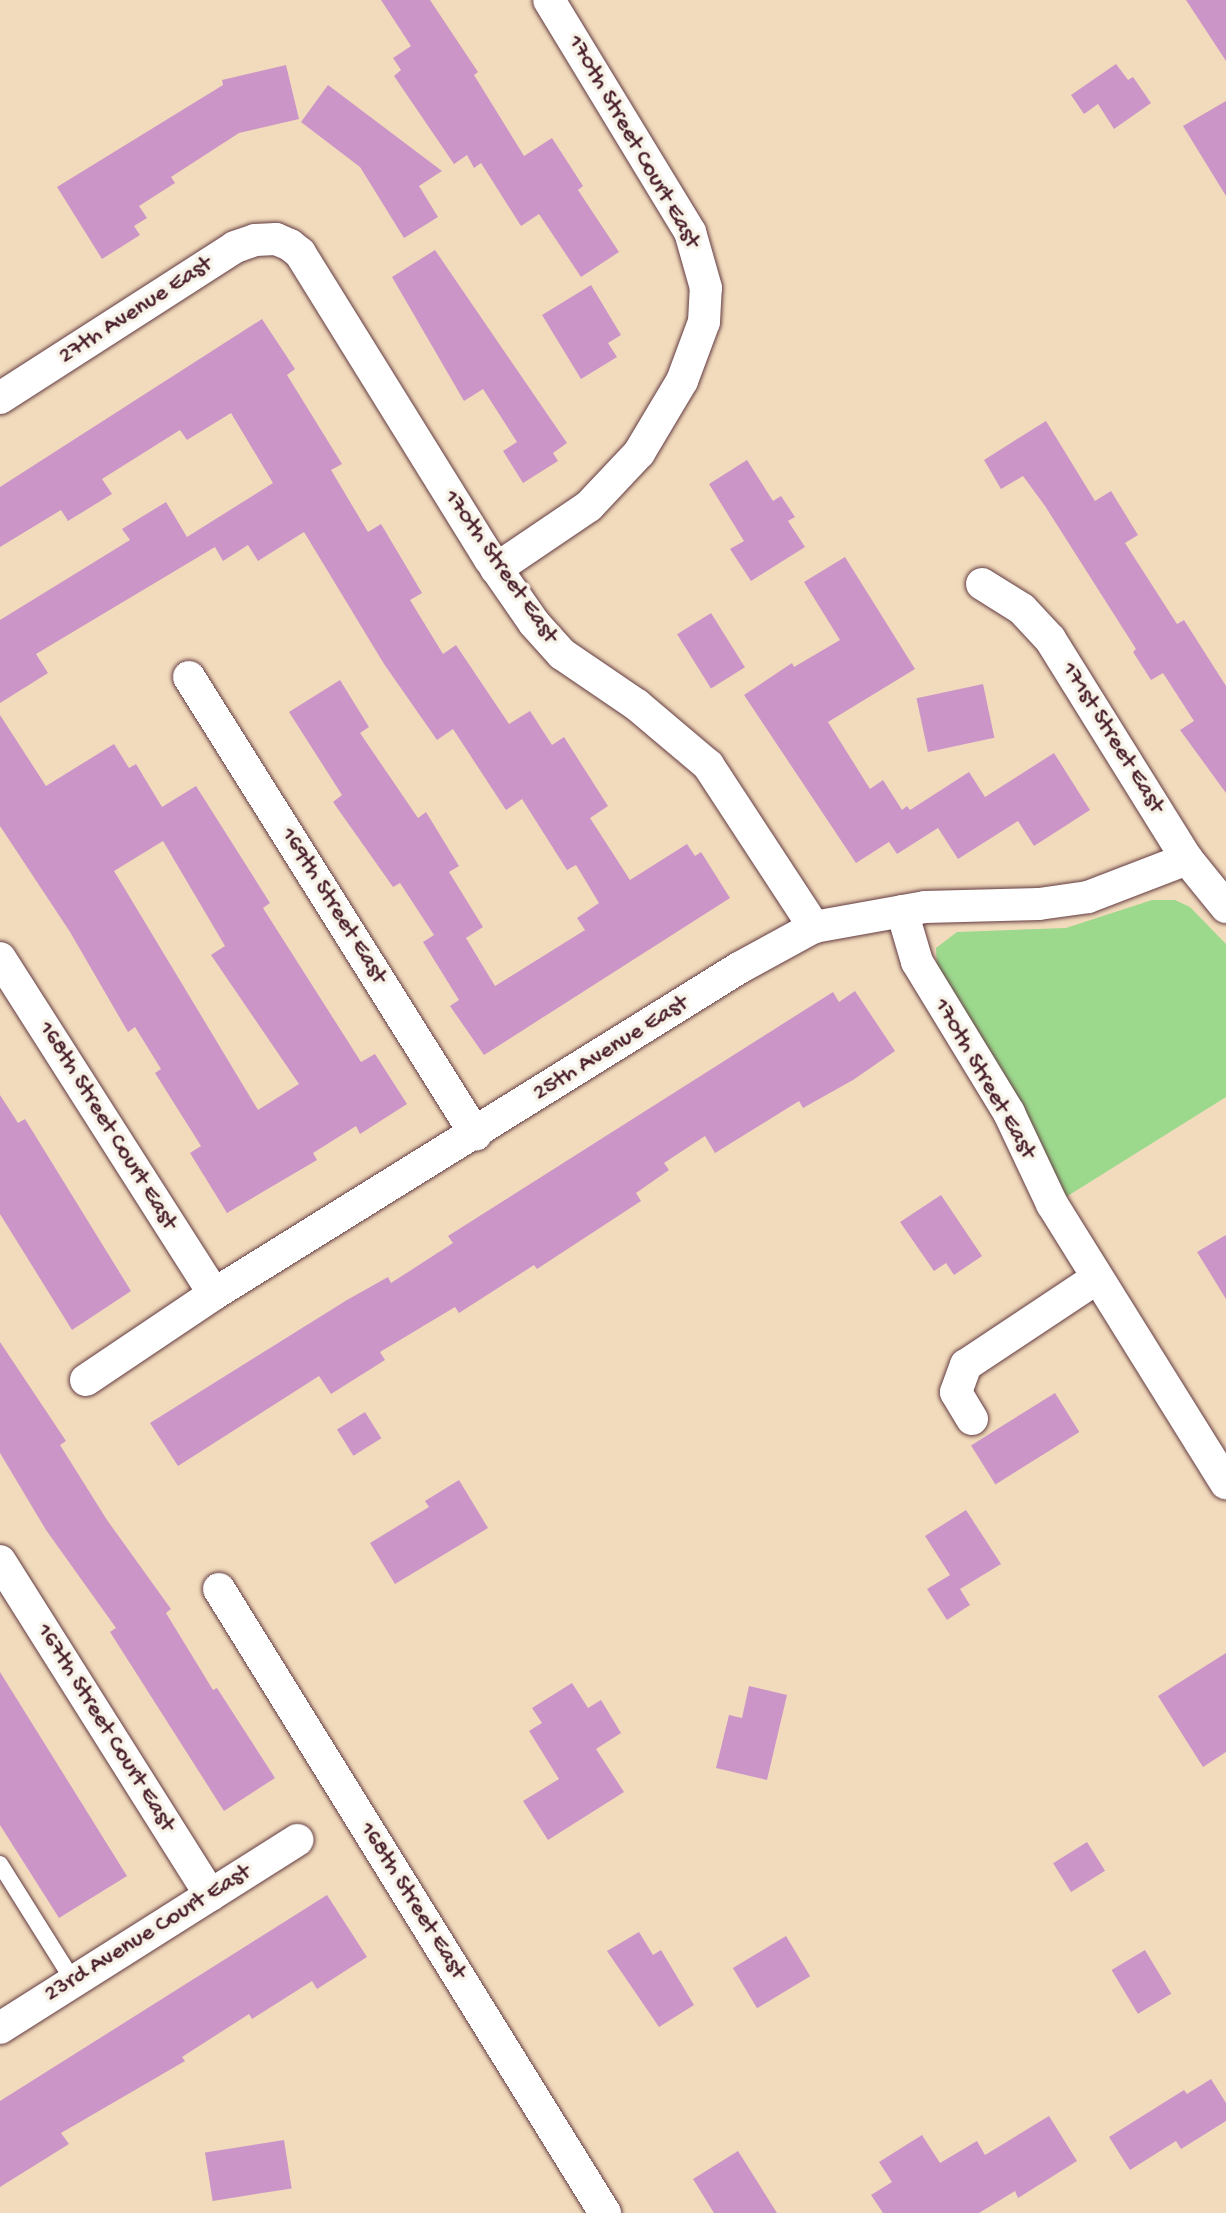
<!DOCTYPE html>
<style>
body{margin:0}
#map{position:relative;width:1226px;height:2213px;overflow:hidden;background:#f2dbbc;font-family:"Gochi Hand",sans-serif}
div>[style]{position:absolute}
.green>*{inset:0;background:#9cd98d}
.building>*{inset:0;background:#cb96c7;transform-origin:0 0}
.roads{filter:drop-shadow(0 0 2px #633b41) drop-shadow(0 0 2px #633b41)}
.service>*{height:16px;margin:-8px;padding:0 8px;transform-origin:8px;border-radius:8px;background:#fff}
.minor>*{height:32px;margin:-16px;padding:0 16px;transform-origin:16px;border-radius:16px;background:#fff}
span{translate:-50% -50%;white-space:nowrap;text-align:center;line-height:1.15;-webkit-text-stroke:7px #f7f3e8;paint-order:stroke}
.street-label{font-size:24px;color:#4a1f2b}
</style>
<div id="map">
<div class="green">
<div style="clip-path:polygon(1152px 900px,1175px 900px,1190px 907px,1226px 944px,1226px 1097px,1066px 1197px,937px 967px,936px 948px,957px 932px,1066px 928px)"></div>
</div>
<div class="building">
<div style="clip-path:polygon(381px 0,430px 0,478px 72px,474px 75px,524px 156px,552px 138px,583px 186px,578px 190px,619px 252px,581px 277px,539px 214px,521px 226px,481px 163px,474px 168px,467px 155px,454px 164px,394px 76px,401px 70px,393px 58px,411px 46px)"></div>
<div style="clip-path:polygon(1186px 0,1226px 0,1226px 61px)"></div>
<div style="clip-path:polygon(1116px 64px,1128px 80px,1133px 77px,1151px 103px,1114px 129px,1098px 104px,1084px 114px,1071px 95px)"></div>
<div style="clip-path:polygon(286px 65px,299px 119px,239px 133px,171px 177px,175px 183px,139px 206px,147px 218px,134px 226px,140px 235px,102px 259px,57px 187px,223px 85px,222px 80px)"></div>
<div style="clip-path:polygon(328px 85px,442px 171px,419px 186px,438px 217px,404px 238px,360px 167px,301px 122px)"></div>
<div style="clip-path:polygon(1226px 101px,1226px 196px,1183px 126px)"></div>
<div style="clip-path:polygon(435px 250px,567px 443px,553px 453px,558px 461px,523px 483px,503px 451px,517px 442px,483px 389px,464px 401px,392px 277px)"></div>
<div style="clip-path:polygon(591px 285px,621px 335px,608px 343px,617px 357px,581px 379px,542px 315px)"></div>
<div style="clip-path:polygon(262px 319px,295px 369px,287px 375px,342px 464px,331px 470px,368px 532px,381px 524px,422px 593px,410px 600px,443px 654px,456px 645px,509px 724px,530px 711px,552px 745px,564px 737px,608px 806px,590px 818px,630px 880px,687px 844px,695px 856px,701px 852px,730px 898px,484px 1055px,450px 1006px,459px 1000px,423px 942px,434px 935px,400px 883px,393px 887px,333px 802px,342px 795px,289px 712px,340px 680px,369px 727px,360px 733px,418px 818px,426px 812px,459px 866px,449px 872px,483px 927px,466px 938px,495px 986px,585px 930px,577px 918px,599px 903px,576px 865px,567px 870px,522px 799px,506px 810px,453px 729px,437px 740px,384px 664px,304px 532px,258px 561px,248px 545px,223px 561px,215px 547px,36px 654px,48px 673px,0 703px,0 620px,130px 540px,122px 529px,166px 502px,187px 537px,273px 483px,231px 413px,187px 440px,180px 430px,102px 479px,112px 494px,68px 521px,61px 510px,0 547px,0 487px)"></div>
<div style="clip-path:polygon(1046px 421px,1095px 501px,1111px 491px,1138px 535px,1125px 543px,1177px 624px,1184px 620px,1226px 686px,1226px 793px,1180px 730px,1194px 721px,1163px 673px,1151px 680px,1133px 652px,1136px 649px,1045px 506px,1023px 476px,1001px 489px,984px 460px)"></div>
<div style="clip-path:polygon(747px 460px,773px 501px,781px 496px,795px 517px,788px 521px,805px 547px,751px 581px,730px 549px,744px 541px,709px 484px)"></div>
<div style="clip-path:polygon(845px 557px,915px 669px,828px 722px,870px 789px,883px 780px,902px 810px,907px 806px,910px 810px,969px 772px,985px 797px,1054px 753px,1090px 810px,1034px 846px,1018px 821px,958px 859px,938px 828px,897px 854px,889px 842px,856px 863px,744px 695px,792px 663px,794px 667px,840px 640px,804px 582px)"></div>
<div style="left:711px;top:613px;width:64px;height:40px;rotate:58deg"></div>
<div style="left:983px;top:684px;width:55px;height:68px;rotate:78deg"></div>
<div style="clip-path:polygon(evenodd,0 715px,46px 786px,114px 744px,129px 768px,136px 764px,162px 807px,196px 786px,270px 903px,263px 908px,361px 1062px,375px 1054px,407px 1104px,360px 1134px,356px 1126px,313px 1153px,317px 1160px,227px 1213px,190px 1153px,201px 1146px,155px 1073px,161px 1069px,135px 1027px,128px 1032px,70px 932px,0 826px,0 715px,163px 841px,225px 946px,211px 955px,299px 1084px,258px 1110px,114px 871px,163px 841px)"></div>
<div style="clip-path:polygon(855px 991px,895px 1051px,853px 1080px,803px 1108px,799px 1101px,715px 1153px,705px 1136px,664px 1163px,669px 1170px,636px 1193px,641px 1201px,537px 1269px,534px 1265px,459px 1313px,455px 1307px,380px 1352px,385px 1360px,331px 1394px,319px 1376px,178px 1466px,150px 1423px,347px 1300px,388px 1277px,391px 1283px,453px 1243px,448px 1236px,833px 992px,839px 1002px)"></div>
<div style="clip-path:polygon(0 1095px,18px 1123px,25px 1119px,131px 1291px,72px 1330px,0 1214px)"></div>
<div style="clip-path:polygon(941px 1195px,982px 1256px,954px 1275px,946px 1263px,934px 1271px,900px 1222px)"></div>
<div style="clip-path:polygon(1226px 1235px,1226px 1299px,1197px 1252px)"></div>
<div style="clip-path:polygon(0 1342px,66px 1441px,60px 1445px,107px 1520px,171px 1609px,166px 1613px,213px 1690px,217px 1688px,275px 1778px,224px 1811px,110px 1632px,116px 1628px,46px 1530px,0 1453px)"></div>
<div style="left:1055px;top:1393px;width:46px;height:99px;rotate:58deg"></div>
<div style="left:365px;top:1412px;width:31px;height:33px;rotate:58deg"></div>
<div style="clip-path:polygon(459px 1480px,488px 1528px,395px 1584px,370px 1543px,429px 1507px,425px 1501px)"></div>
<div style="clip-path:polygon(966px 1510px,1001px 1564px,960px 1589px,970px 1605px,947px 1620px,927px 1589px,950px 1575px,925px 1536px)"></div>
<div style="clip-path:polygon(1226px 1653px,1226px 1752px,1203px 1767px,1158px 1696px)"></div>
<div style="clip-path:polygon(0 1672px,127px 1876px,59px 1918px,0 1825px)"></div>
<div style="clip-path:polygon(572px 1683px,588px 1708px,601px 1700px,621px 1733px,596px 1749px,624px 1792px,548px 1840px,523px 1801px,559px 1779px,529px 1731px,542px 1723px,532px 1708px)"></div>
<div style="clip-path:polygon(749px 1686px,787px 1695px,767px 1780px,716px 1768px,729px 1715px,742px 1718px)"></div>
<div style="left:1087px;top:1842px;width:34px;height:40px;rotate:58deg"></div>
<div style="clip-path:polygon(327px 1895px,367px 1957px,317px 1989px,312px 1981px,252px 2019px,249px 2014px,182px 2057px,185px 2061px,61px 2133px,69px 2144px,0 2187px,0 2101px)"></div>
<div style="clip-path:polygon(639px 1932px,653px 1955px,661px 1950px,694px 2005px,659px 2027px,607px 1951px)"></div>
<div style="left:786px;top:1936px;width:47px;height:62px;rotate:59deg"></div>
<div style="left:1145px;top:1950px;width:51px;height:39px;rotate:59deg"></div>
<div style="clip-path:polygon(1211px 2079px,1226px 2103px,1226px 2121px,1181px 2149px,1176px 2141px,1130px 2170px,1109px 2137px,1184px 2090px,1187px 2094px)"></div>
<div style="clip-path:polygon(1049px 2116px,1077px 2161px,1018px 2198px,1015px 2191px,979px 2213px,883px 2213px,871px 2195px,892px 2182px,879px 2162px,922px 2135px,940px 2163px,977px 2141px,985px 2155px)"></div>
<div style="left:284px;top:2140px;width:49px;height:80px;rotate:81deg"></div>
<div style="clip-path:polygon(738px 2151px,777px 2213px,714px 2213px,693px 2179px)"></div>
</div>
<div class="roads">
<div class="service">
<div style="left:0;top:1864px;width:139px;rotate:57.9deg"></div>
</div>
<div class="minor">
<div style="left:0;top:398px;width:279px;rotate:-32.7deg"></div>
<div style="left:235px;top:247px;width:21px;rotate:-19deg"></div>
<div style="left:255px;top:240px;width:21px;rotate:-3deg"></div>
<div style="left:276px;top:239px;width:15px;rotate:23deg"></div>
<div style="left:290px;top:245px;width:13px;rotate:39deg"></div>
<div style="left:300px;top:253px;width:359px;rotate:58.2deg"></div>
<div style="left:489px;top:558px;width:79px;rotate:55.3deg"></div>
<div style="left:534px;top:623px;width:42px;rotate:47.9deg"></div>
<div style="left:562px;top:654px;width:91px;rotate:34.2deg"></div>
<div style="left:637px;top:705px;width:93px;rotate:40.2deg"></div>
<div style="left:708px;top:765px;width:194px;rotate:56.8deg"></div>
<div style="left:496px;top:569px;width:112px;rotate:-34.1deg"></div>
<div style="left:589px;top:506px;width:73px;rotate:-46.7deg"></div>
<div style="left:639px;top:453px;width:84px;rotate:-59.2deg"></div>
<div style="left:682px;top:381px;width:63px;rotate:-69.6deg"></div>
<div style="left:704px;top:322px;width:34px;rotate:-87deg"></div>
<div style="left:706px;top:288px;width:58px;rotate:-105.9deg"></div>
<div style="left:690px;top:232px;width:271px;rotate:-121.3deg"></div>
<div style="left:982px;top:584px;width:47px;rotate:32deg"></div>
<div style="left:1022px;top:609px;width:41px;rotate:47deg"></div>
<div style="left:1050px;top:639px;width:259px;rotate:58.1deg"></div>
<div style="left:1187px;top:859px;width:62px;rotate:50.9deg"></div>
<div style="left:189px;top:677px;width:540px;rotate:57.93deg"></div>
<div style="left:902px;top:911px;width:53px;rotate:73.6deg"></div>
<div style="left:917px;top:962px;width:177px;rotate:58.6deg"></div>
<div style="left:1009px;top:1113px;width:101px;rotate:64.7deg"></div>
<div style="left:1052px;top:1204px;width:329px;rotate:58.1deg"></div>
<div style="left:0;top:958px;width:398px;rotate:57.5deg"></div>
<div style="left:86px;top:1380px;width:154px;rotate:-33.9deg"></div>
<div style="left:214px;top:1294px;width:618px;rotate:-31.84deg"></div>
<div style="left:739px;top:968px;width:85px;rotate:-28.7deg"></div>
<div style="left:814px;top:927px;width:113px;rotate:-10.2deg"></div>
<div style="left:925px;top:907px;width:114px;rotate:-1.5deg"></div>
<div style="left:1039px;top:904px;width:49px;rotate:-8.1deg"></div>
<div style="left:1088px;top:897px;width:106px;rotate:-21deg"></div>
<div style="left:972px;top:1419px;width:31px;rotate:-121deg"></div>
<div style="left:956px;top:1392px;width:29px;rotate:-70deg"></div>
<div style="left:966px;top:1365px;width:157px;rotate:-33.6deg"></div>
<div style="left:0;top:1561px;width:395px;rotate:57.8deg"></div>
<div style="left:219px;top:1589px;width:734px;rotate:58.26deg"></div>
<div style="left:0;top:2028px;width:352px;rotate:-32.3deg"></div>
</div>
</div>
<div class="street-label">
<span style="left:633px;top:142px;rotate:60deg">170th Street Court East</span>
<span style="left:136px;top:311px;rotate:-33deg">27th Avenue East</span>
<span style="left:500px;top:567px;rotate:55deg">170th Street East</span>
<span style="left:1112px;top:738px;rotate:58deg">171st Street East</span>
<span style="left:333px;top:906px;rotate:58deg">169th Street East</span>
<span style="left:611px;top:1049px;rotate:-32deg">25th Avenue East</span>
<span style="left:984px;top:1079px;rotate:60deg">170th Street East</span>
<span style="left:107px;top:1126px;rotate:58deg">168th Street Court East</span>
<span style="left:105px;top:1728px;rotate:58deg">167th Street Court East</span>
<span style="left:412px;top:1901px;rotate:58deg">168th Street East</span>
<span style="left:148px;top:1934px;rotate:-32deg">23rd Avenue Court East</span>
</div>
</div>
